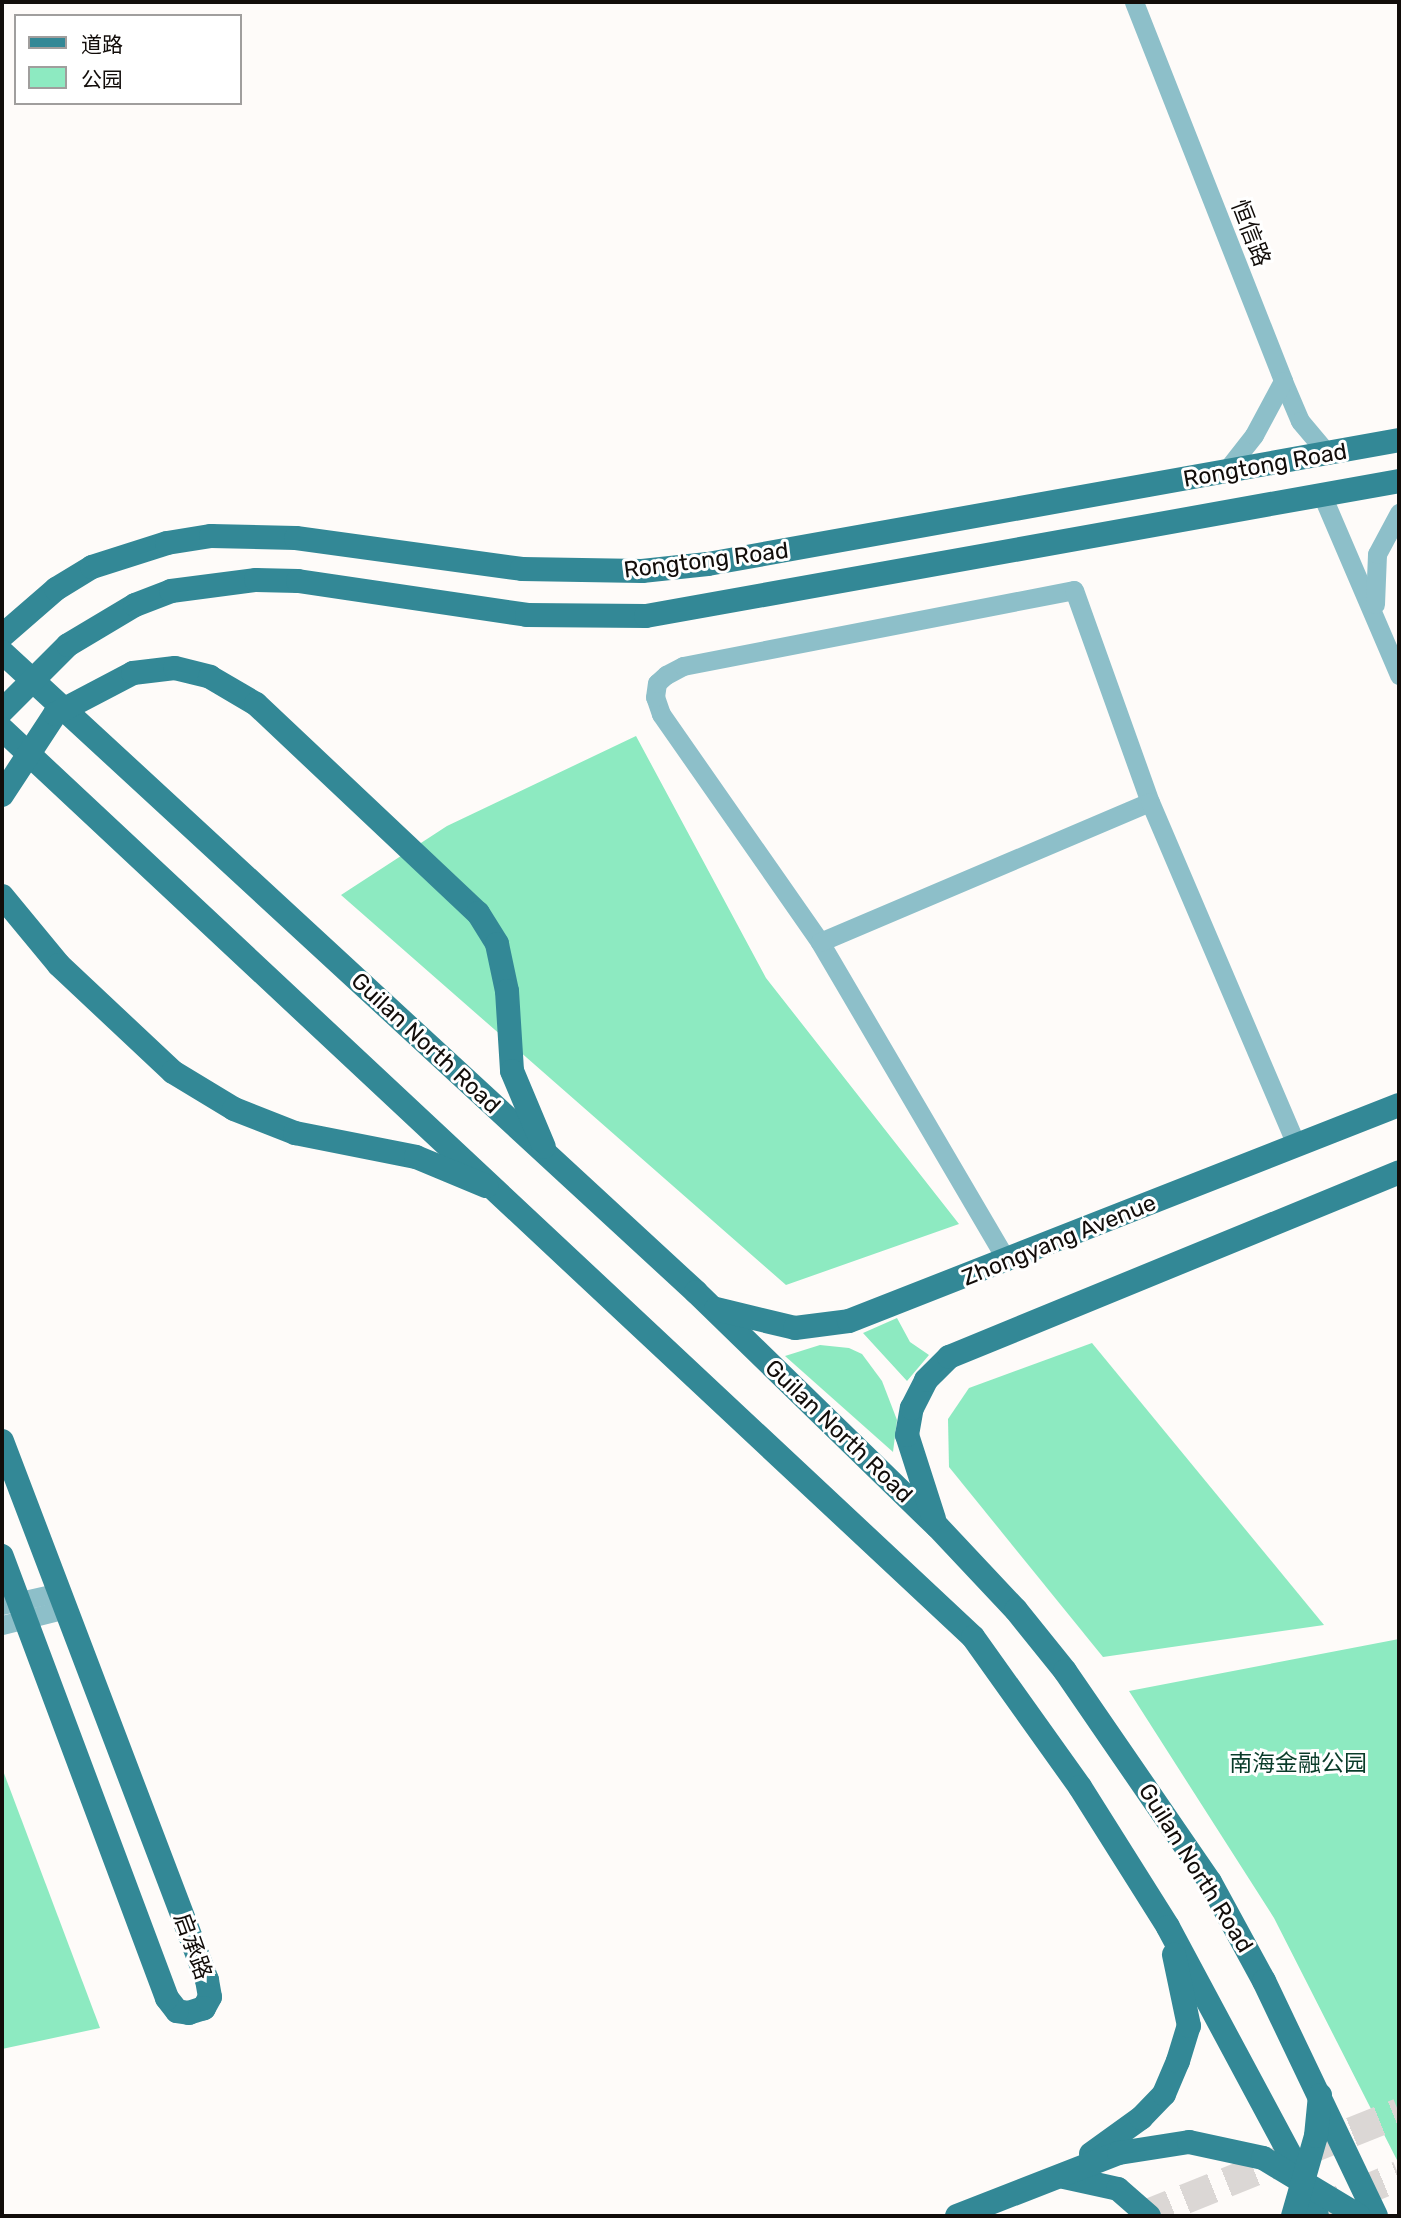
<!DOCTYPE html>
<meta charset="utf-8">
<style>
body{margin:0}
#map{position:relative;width:1401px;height:2218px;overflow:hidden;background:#fefbf9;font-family:Rubik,"Noto Sans SC",sans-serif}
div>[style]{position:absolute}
.green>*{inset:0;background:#8deac1}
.highway-tunnel>*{height:30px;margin-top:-15px;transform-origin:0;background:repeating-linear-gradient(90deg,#dbd7d5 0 30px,transparent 0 45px)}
.minor>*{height:19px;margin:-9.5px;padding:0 9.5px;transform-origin:9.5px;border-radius:9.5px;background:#8dbfc9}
.major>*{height:24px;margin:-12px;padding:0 12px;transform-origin:12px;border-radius:12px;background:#338896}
span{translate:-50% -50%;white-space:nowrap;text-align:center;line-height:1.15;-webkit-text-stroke:6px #fff;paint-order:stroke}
.street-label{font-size:23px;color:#120d0a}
.park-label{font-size:23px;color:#093b29}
.frame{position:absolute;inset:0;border:4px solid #120d0a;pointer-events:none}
.legend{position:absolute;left:14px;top:14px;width:228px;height:91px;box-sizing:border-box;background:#fff;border:2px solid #a09e9d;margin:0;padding:9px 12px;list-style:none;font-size:21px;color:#120d0a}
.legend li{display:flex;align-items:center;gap:14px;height:35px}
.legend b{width:35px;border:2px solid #a09e9d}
</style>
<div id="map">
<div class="green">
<div style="clip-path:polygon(636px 736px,766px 978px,959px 1224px,786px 1285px,341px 895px,447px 826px)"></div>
<div style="clip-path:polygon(897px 1318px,910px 1342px,929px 1355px,907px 1381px,863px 1333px)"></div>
<div style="clip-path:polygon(1092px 1343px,1324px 1625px,1103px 1657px,949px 1467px,948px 1419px,969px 1388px)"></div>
<div style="clip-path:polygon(820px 1345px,849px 1348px,862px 1354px,882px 1381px,897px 1420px,893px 1452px,785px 1356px)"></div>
<div style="clip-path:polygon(1399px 1639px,1399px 2164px,1274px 1918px,1129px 1691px)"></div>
<div style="clip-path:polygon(2px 1768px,100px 2028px,2px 2049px)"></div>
</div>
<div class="highway-tunnel">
<div style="left:1314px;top:2211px;width:92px;rotate:-22.4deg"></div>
<div style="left:1143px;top:2216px;width:276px;rotate:-21.9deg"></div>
</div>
<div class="minor">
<div style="left:1134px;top:2px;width:407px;rotate:68.5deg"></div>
<div style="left:1283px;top:381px;width:43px;rotate:67deg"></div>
<div style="left:1300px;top:421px;width:42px;rotate:49.8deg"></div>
<div style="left:1225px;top:472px;width:47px;rotate:-51.9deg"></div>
<div style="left:1254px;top:435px;width:61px;rotate:-61.8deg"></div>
<div style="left:1322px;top:495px;width:196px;rotate:66.8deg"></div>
<div style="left:1375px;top:604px;width:50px;rotate:-87.7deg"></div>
<div style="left:1377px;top:554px;width:47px;rotate:-61.8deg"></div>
<div style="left:820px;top:942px;width:278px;rotate:-124.9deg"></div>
<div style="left:661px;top:714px;width:18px;rotate:-109deg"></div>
<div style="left:655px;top:697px;width:14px;rotate:-82deg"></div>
<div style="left:657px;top:683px;width:12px;rotate:-42deg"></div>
<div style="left:666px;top:675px;width:19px;rotate:-28deg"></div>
<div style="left:683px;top:666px;width:398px;rotate:-11deg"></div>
<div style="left:1074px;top:590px;width:225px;rotate:70.3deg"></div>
<div style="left:1007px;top:1261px;width:370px;rotate:-120.4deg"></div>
<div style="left:820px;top:942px;width:358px;rotate:-23deg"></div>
<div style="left:1150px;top:802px;width:374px;rotate:66.9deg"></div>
<div style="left:2px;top:1605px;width:58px;rotate:-12.8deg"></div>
<div style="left:2px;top:1625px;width:66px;rotate:-14deg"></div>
</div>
<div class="major">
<div style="left:2px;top:636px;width:72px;rotate:-41deg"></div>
<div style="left:56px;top:589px;width:42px;rotate:-31.4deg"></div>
<div style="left:92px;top:567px;width:79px;rotate:-17.7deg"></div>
<div style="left:167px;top:543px;width:45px;rotate:-9deg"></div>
<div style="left:211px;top:536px;width:85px;rotate:1.3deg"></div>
<div style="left:296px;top:538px;width:228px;rotate:7.8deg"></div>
<div style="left:522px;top:569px;width:120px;rotate:1deg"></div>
<div style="left:642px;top:571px;width:66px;rotate:-6.1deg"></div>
<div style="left:708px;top:564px;width:702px;rotate:-10.17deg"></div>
<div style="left:2px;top:652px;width:944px;rotate:42.68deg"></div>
<div style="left:696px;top:1292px;width:336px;rotate:44.2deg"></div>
<div style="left:937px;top:1526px;width:115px;rotate:46.8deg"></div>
<div style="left:1016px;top:1610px;width:78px;rotate:51.2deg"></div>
<div style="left:1065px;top:1671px;width:256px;rotate:55.5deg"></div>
<div style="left:1210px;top:1882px;width:113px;rotate:61.4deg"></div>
<div style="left:1264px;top:1981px;width:260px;rotate:64.5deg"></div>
<div style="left:2px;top:711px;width:93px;rotate:-45deg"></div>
<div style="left:68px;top:645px;width:78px;rotate:-30.8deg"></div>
<div style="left:135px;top:605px;width:39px;rotate:-21deg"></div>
<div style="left:171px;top:591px;width:86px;rotate:-7.4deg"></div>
<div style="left:256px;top:580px;width:42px;rotate:1.4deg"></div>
<div style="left:298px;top:581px;width:232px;rotate:8.4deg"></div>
<div style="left:527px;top:615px;width:119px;rotate:0.5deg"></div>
<div style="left:646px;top:616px;width:765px;rotate:-10.16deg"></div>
<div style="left:2px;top:729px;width:1329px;rotate:43.08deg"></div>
<div style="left:973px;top:1637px;width:184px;rotate:54.5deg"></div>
<div style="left:1080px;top:1787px;width:165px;rotate:57.8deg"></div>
<div style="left:1168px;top:1927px;width:290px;rotate:61.8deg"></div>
<div style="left:1305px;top:2183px;width:35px;rotate:70deg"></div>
<div style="left:2px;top:795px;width:97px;rotate:-56.8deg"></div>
<div style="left:55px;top:714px;width:88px;rotate:-27.7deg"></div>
<div style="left:133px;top:673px;width:42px;rotate:-6.8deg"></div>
<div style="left:175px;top:668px;width:36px;rotate:14deg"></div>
<div style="left:210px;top:677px;width:53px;rotate:30.4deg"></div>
<div style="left:256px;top:704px;width:305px;rotate:43.3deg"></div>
<div style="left:478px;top:913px;width:36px;rotate:58deg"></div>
<div style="left:497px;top:944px;width:48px;rotate:78deg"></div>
<div style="left:507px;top:991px;width:80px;rotate:86.4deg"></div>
<div style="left:512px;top:1071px;width:82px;rotate:67.2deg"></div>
<div style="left:2px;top:896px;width:89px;rotate:50.4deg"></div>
<div style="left:59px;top:965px;width:156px;rotate:43.2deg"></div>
<div style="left:173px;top:1072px;width:71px;rotate:31.2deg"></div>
<div style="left:234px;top:1109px;width:66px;rotate:21.5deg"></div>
<div style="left:295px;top:1133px;width:123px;rotate:11.2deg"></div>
<div style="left:416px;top:1157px;width:76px;rotate:22.5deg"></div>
<div style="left:716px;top:1309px;width:81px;rotate:13.5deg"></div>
<div style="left:795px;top:1328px;width:54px;rotate:-7.4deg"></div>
<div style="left:849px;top:1321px;width:591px;rotate:-21.44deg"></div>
<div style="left:2px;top:1441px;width:577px;rotate:69.18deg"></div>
<div style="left:207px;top:1980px;width:17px;rotate:80deg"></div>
<div style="left:210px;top:1997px;width:13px;rotate:119deg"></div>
<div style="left:204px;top:2008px;width:16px;rotate:162deg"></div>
<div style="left:189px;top:2013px;width:12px;rotate:-171deg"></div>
<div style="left:177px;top:2011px;width:16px;rotate:-128deg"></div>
<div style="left:167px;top:1998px;width:472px;rotate:-110.5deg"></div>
<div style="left:934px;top:1519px;width:88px;rotate:-107.8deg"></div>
<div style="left:907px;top:1435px;width:27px;rotate:-80deg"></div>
<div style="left:912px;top:1408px;width:31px;rotate:-63deg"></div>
<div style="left:926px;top:1380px;width:33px;rotate:-45deg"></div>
<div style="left:949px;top:1357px;width:487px;rotate:-22.3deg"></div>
<div style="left:1091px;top:2154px;width:62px;rotate:-35.8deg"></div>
<div style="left:1141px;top:2118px;width:33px;rotate:-46deg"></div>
<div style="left:1164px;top:2094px;width:36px;rotate:-67deg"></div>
<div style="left:1178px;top:2061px;width:37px;rotate:-73deg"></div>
<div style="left:1189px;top:2026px;width:73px;rotate:-101.9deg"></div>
<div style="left:1064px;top:2177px;width:55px;rotate:12.5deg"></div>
<div style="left:1118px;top:2189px;width:41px;rotate:41.1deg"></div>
<div style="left:957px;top:2216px;width:174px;rotate:-21.3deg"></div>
<div style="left:1119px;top:2153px;width:71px;rotate:-8.9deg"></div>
<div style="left:1189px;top:2142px;width:76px;rotate:12.2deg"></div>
<div style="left:1263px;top:2158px;width:112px;rotate:31.1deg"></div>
<div style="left:1293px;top:2216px;width:83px;rotate:-74deg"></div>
<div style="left:1316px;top:2136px;width:41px;rotate:-84.4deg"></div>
</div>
<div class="street-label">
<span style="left:1251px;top:233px;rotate:69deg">恒信路</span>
<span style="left:1265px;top:465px;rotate:-10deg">Rongtong Road</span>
<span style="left:706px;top:560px;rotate:-7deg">Rongtong Road</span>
<span style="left:426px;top:1043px;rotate:43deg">Guilan North Road</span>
<span style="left:1059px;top:1240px;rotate:-22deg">Zhongyang Avenue</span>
<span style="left:839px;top:1431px;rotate:44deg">Guilan North Road</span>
<span style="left:1196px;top:1868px;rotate:58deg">Guilan North Road</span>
<span style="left:193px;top:1946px;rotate:70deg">启承路</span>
</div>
<div class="park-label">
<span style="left:1298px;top:1763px">南海金融公园</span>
</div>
<div class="frame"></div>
<ul class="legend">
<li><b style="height:9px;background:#338896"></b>道路</li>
<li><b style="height:19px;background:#8deac1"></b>公园</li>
</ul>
</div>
